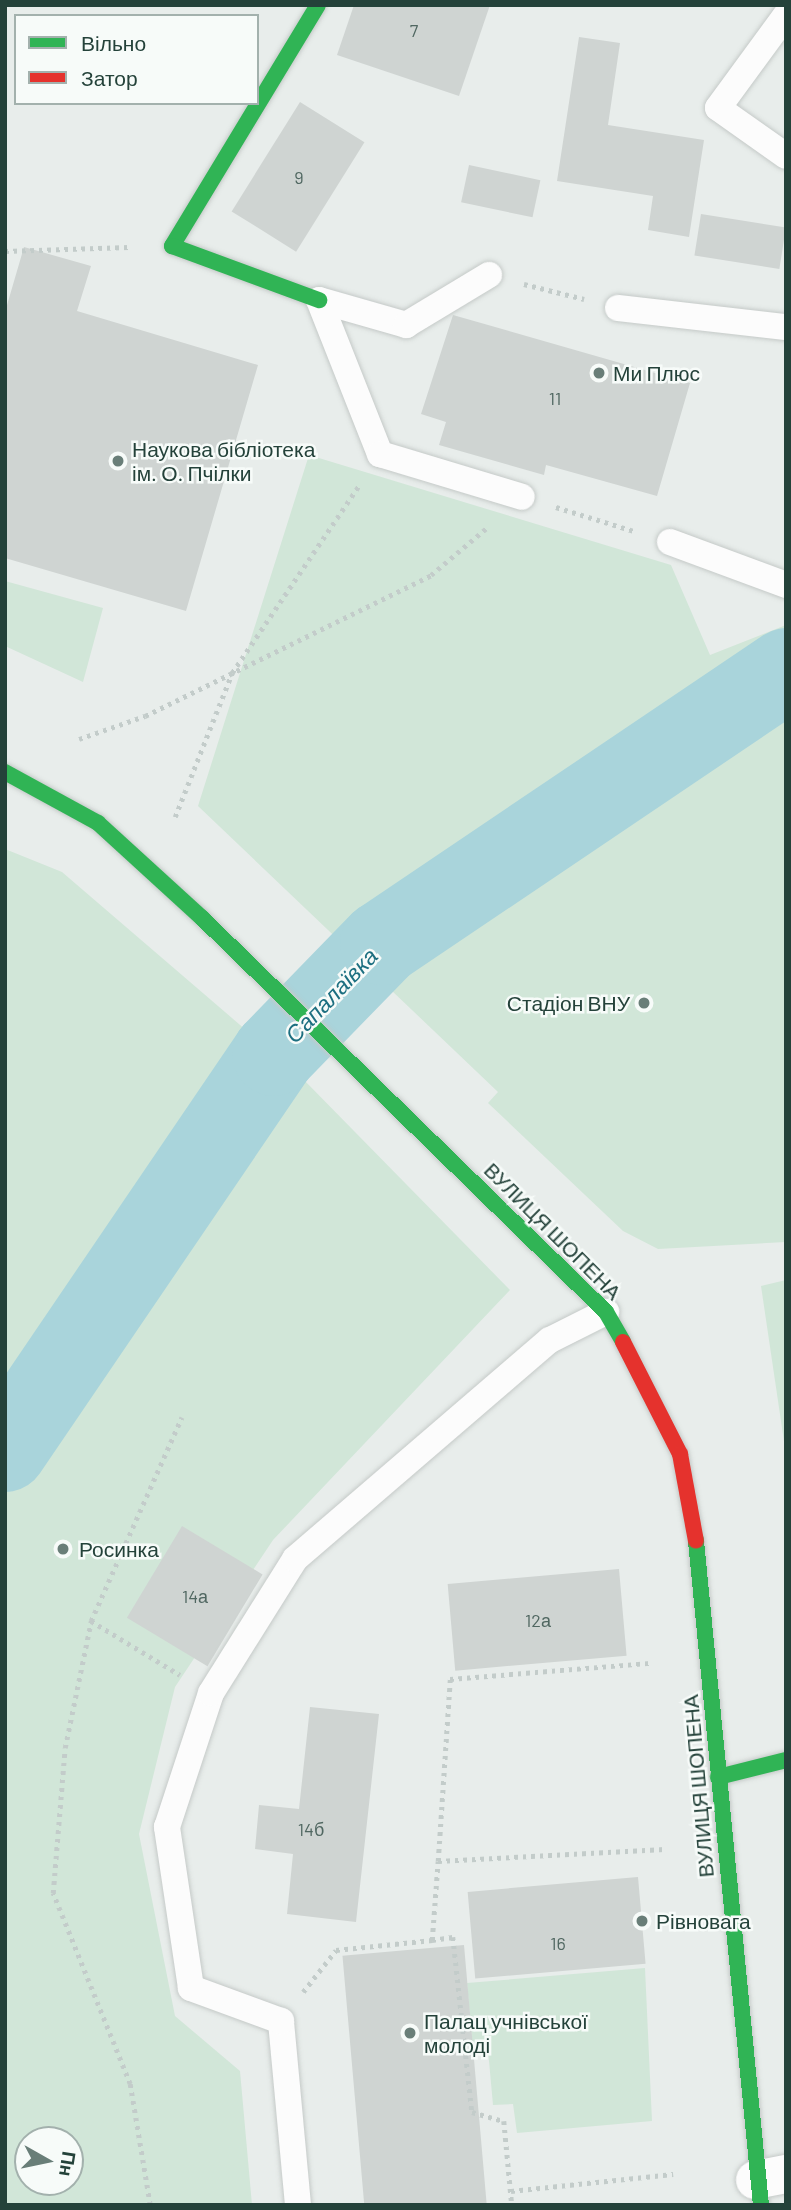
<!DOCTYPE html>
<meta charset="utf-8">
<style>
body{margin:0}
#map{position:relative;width:791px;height:2210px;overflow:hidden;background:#e8edeb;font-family:Barlow,sans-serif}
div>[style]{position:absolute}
.green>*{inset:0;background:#d1e6d8}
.river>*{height:84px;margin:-42px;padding:0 42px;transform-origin:42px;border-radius:42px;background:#a9d4db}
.building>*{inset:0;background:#cfd4d2;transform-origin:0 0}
.path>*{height:4.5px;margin-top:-2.25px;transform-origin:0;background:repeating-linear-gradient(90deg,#c3ccca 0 3.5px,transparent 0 8.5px)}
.roads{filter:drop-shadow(0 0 2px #c5cac8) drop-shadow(0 0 2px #c5cac8)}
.lane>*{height:26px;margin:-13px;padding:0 13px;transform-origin:13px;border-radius:13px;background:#fcfcfc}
.street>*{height:38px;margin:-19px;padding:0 19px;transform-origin:19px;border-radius:19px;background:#fcfcfc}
.fast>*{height:16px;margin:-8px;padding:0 8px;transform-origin:8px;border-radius:8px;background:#30b455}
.jam>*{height:16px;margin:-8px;padding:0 8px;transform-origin:8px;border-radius:8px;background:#e5322d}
.dots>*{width:19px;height:19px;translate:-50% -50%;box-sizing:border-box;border:4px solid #f7fbf9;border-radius:50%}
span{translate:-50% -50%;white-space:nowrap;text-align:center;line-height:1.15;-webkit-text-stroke:5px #f7fbf9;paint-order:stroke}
.number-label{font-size:18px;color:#506761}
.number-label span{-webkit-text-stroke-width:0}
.poi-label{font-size:21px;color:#24423a}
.left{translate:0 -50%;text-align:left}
.right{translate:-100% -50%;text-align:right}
.street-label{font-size:21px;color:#24423a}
.water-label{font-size:23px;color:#1c6f80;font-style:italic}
.frame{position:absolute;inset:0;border:7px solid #24423a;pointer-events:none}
.legend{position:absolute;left:14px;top:14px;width:245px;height:91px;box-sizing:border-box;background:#f7fbf9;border:2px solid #a3b1ad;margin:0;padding:9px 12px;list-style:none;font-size:21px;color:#24423a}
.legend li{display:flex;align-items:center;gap:14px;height:35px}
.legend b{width:35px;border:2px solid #a3b1ad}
.north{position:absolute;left:14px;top:2126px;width:70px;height:70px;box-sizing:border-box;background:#f7fbf9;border:2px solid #a3b1ad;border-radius:50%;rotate:99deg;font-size:19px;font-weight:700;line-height:28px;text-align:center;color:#24423a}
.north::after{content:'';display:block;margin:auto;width:24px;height:32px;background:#697e78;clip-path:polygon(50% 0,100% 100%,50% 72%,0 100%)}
</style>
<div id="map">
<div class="green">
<div style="clip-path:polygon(309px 455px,671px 565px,710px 655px,786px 625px,786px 1242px,658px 1249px,623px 1231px,488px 1103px,498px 1092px,198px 806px)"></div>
<div style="clip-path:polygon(5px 581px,103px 608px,83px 682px,5px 646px)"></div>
<div style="clip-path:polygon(evenodd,5px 849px,62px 872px,303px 1079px,510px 1290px,273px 1540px,175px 1687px,139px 1834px,175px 2016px,240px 2071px,252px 2205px,5px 2205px,5px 849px,28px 2140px,70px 2140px,70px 2182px,28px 2182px,28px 2140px)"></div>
<div style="clip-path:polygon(786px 1280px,786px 1455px,761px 1286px)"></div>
<div style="clip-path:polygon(645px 1968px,652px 2121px,517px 2133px,513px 2104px,493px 2105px,488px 2050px,473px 2051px,467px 1983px)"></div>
</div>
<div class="river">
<div style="left:5px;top:1450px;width:479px;rotate:-55.8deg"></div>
<div style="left:274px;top:1054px;width:155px;rotate:-45.8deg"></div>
<div style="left:382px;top:943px;width:488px;rotate:-34deg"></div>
</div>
<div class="building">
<div style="clip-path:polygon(354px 5px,490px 5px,459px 96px,337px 55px)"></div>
<div style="clip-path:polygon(579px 37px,620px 43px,608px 125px,704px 140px,689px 237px,648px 230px,653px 196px,557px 181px)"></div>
<div style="left:300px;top:102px;width:76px;height:129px;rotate:32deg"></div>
<div style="left:469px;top:165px;width:73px;height:38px;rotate:12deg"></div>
<div style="left:701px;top:214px;width:86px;height:42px;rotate:9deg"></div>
<div style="clip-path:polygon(24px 247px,91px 266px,77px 311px,258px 365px,186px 611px,5px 558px,5px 312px)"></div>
<div style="clip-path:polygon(453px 315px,690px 383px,657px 496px,546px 465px,544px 475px,439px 445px,446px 422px,421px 414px)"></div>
<div style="left:182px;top:1526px;width:94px;height:107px;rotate:31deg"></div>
<div style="left:619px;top:1569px;width:87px;height:172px;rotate:85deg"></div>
<div style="clip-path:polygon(310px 1707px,379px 1714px,356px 1922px,287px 1914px,293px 1854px,255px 1849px,259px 1805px,299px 1809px)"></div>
<div style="left:638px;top:1877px;width:87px;height:171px;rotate:85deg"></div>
<div style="left:464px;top:1945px;width:261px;height:122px;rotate:85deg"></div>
</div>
<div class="path">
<div style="left:5px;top:251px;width:124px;rotate:-1.8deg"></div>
<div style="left:524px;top:284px;width:62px;rotate:14deg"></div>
<div style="left:556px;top:507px;width:82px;rotate:17.1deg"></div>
<div style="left:79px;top:739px;width:70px;rotate:-19.2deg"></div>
<div style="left:145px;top:716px;width:319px;rotate:-26.2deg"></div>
<div style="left:431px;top:575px;width:76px;rotate:-40.2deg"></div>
<div style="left:175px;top:817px;width:155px;rotate:-68.4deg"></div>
<div style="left:232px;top:673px;width:228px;rotate:-55.9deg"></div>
<div style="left:91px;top:1621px;width:104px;rotate:31.2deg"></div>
<div style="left:438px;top:1861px;width:182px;rotate:-86.2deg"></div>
<div style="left:450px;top:1679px;width:201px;rotate:-4.6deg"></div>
<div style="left:432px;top:1940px;width:21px;rotate:-8deg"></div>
<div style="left:453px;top:1937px;width:176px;rotate:83.8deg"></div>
<div style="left:472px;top:2112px;width:33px;rotate:16deg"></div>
<div style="left:504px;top:2121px;width:84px;rotate:84.6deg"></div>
<div style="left:303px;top:1992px;width:53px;rotate:-51.8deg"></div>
<div style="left:336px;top:1950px;width:97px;rotate:-5.9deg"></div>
<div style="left:432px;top:1940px;width:79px;rotate:-85.7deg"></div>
<div style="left:438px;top:1861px;width:227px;rotate:-3deg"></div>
<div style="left:511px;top:2191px;width:163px;rotate:-6deg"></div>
<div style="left:150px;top:2205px;width:123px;rotate:-99.4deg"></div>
<div style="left:130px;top:2084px;width:206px;rotate:-112deg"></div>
<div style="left:53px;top:1893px;width:145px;rotate:-85.3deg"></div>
<div style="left:65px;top:1748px;width:130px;rotate:-78.4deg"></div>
<div style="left:91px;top:1621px;width:223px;rotate:-66deg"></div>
</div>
<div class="roads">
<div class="lane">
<div style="left:786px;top:15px;width:115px;rotate:126.2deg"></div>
<div style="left:718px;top:108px;width:83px;rotate:35.2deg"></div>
<div style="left:319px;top:300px;width:166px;rotate:68.4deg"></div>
<div style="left:380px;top:454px;width:148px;rotate:16.8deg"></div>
<div style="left:319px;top:300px;width:91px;rotate:16deg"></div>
<div style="left:406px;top:325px;width:97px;rotate:-31.1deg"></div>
<div style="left:618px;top:308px;width:169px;rotate:6.5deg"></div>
<div style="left:670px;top:542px;width:124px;rotate:20.3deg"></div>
<div style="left:298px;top:2205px;width:185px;rotate:-95.3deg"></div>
<div style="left:281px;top:2021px;width:96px;rotate:-159.9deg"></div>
<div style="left:191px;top:1988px;width:163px;rotate:-98.5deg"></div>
<div style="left:167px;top:1827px;width:141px;rotate:-71.8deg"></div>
<div style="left:211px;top:1693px;width:158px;rotate:-57.9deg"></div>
<div style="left:295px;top:1559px;width:336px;rotate:-40.7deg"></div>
<div style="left:550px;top:1340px;width:63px;rotate:-26.6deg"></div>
</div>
<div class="street">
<div style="left:755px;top:2180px;width:32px;rotate:-11deg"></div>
</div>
<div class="fast">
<div style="left:318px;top:5px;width:282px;rotate:121.2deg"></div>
<div style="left:172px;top:246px;width:157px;rotate:20.2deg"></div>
<div style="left:5px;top:772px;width:106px;rotate:28.7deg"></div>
<div style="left:98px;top:823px;width:141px;rotate:42.4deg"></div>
<div style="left:202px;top:918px;width:564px;rotate:44.28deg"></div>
<div style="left:606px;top:1312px;width:34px;rotate:60deg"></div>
<div style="left:696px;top:1541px;width:667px;rotate:84.41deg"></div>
<div style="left:718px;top:1777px;width:70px;rotate:-14deg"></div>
</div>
<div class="jam">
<div style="left:623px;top:1342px;width:126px;rotate:63deg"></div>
<div style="left:680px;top:1454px;width:88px;rotate:79.6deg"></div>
</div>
</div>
<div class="dots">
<div style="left:599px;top:373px;background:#697e78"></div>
<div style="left:118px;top:461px;background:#697e78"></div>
<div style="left:644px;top:1003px;background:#697e78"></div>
<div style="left:63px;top:1549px;background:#697e78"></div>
<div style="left:642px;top:1921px;background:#697e78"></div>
<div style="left:410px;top:2033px;background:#697e78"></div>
</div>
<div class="number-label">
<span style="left:414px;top:30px">7</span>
<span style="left:299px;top:177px">9</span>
<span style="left:555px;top:398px">11</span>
<span style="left:195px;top:1596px">14а</span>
<span style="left:538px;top:1620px">12а</span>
<span style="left:311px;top:1829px">14б</span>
<span style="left:558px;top:1943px">16</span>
</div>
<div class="poi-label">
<span class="left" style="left:613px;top:373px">Ми Плюс</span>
<span class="left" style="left:132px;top:461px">Наукова бібліотека<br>ім. О. Пчілки</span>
<span class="right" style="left:630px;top:1003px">Стадіон ВНУ</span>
<span class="left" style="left:79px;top:1549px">Росинка</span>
<span class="left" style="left:656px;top:1921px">Рівновага</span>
<span class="left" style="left:424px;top:2033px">Палац учнівської<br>молоді</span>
</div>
<div class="street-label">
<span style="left:553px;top:1231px;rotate:45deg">ВУЛИЦЯ ШОПЕНА</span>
<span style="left:698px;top:1786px;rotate:-95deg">ВУЛИЦЯ ШОПЕНА</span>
</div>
<div class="water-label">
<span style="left:331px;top:995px;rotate:-46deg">Сапалаївка</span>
</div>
<div class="frame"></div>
<ul class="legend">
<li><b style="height:9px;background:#30b455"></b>Вільно</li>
<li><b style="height:9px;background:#e5322d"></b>Затор</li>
</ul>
<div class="north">Пн</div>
</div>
